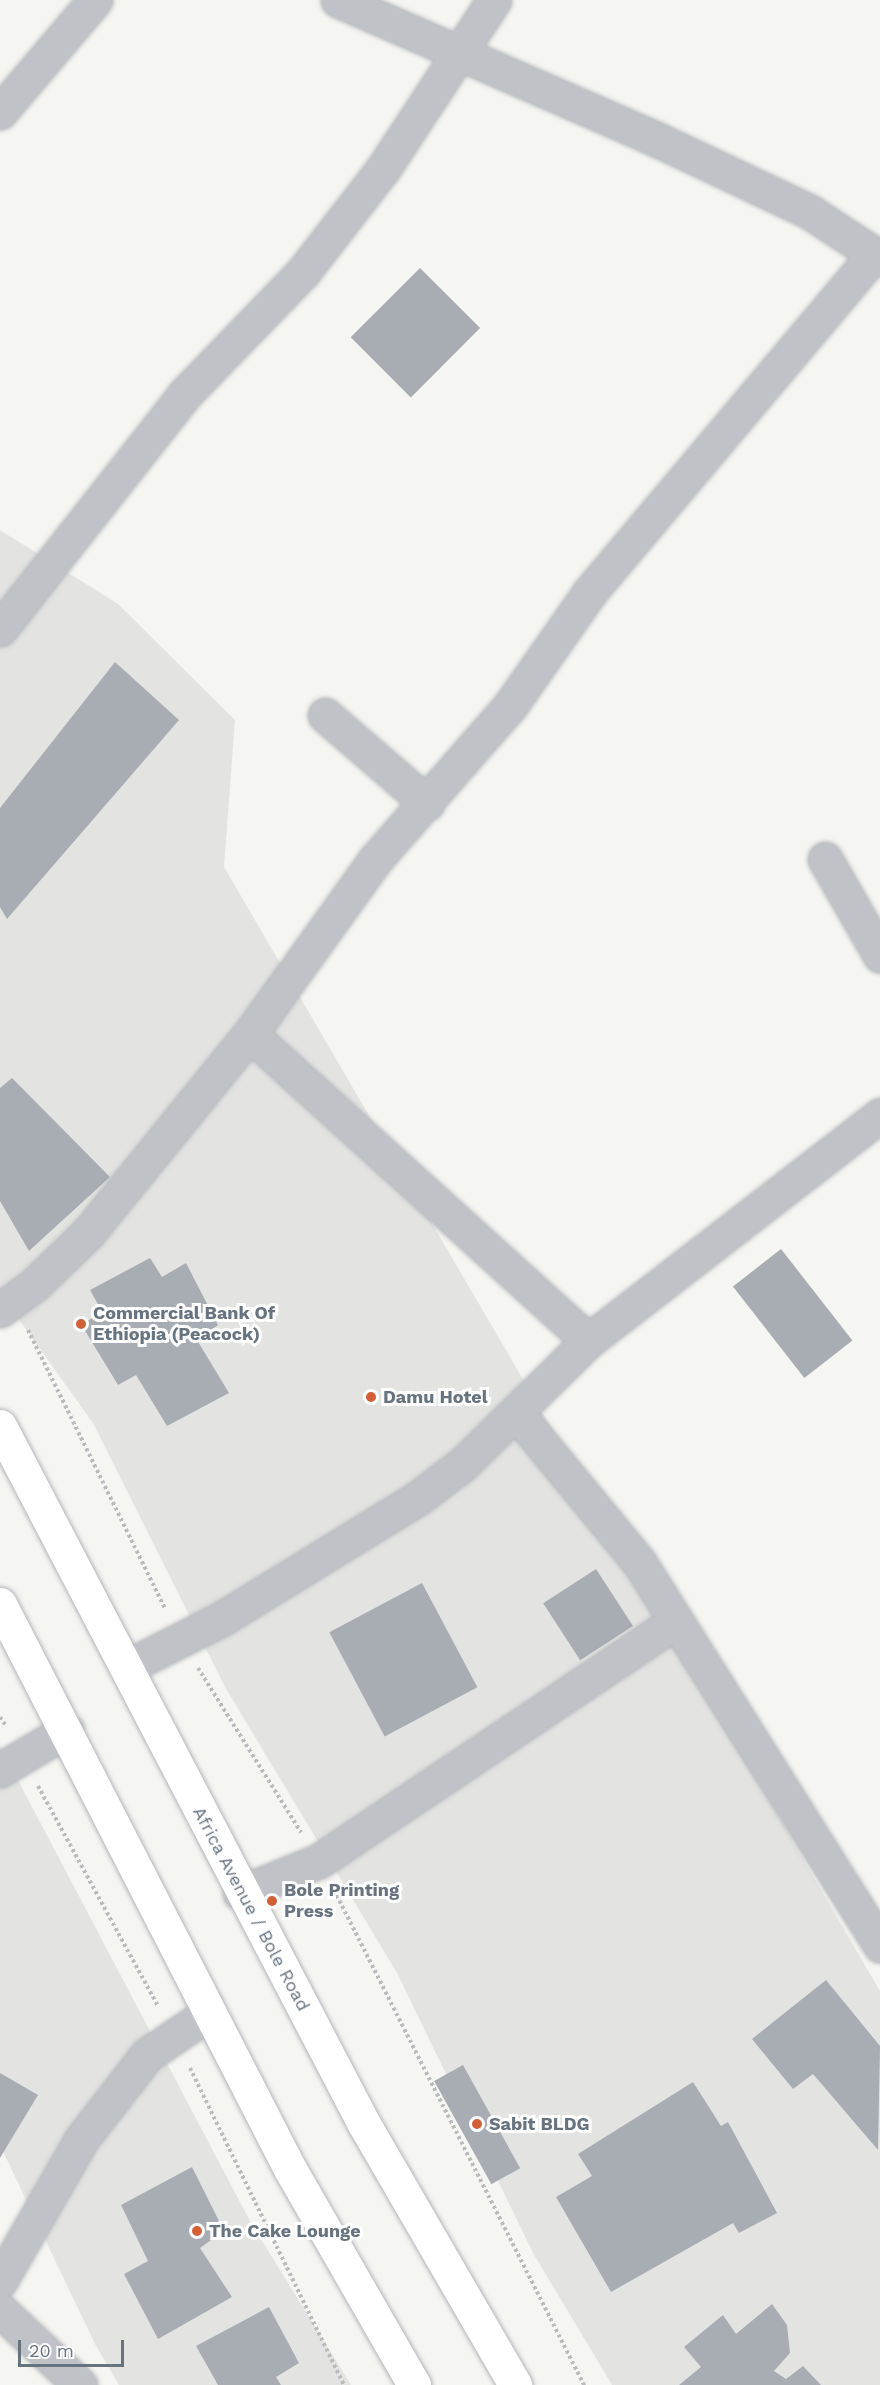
<!DOCTYPE html>
<style>
body{margin:0}
#map{position:relative;width:880px;height:2385px;overflow:hidden;background:#f5f5f2;font-family:"Work Sans",sans-serif}
div>[style]{position:absolute}
.built>*{inset:0;background:#e3e4e2}
.building>*{inset:0;background:#a7adb2;transform-origin:0 0}
.path>*{height:4px;margin-top:-2px;transform-origin:0;background:repeating-linear-gradient(90deg,#b9bbbe 0 3px,transparent 0 6px)}
.roads{filter:drop-shadow(0 0 2px #b3b6ba) drop-shadow(0 0 2px #b3b6ba)}
.minor>*{height:33px;margin:-16.5px;padding:0 16.5px;transform-origin:16.5px;border-radius:16.5px;background:#bfc2c6}
.major>*{height:33px;margin:-16.5px;padding:0 16.5px;transform-origin:16.5px;border-radius:16.5px;background:#fff}
.dots>*{width:16px;height:16px;translate:-50% -50%;box-sizing:border-box;border:3px solid #fff;border-radius:50%}
span{translate:-50% -50%;white-space:nowrap;text-align:center;line-height:1.15;-webkit-text-stroke:6px #fff;paint-order:stroke}
.poi-label{font-size:18px;color:#677480;font-weight:700}
.left{translate:0 -50%;text-align:left}
.street-label{font-size:18px;color:#677480}
.scale{position:absolute;left:18px;top:2340px;width:106px;height:27px;box-sizing:border-box;border:3px solid #677480;border-top:0;padding-left:8px;font-size:18px;line-height:21px;white-space:nowrap;color:#677480;-webkit-text-stroke:4px #fff;paint-order:stroke}
</style>
<div id="map">
<div class="built">
<div style="clip-path:polygon(0 530px,118px 604px,235px 720px,224px 867px,880px 1991px,880px 2385px,612px 2385px,533px 2253px,397px 1973px,225px 1687px,93px 1423px,0 1293px)"></div>
<div style="clip-path:polygon(0 1746px,251px 2223px,351px 2385px,119px 2385px,95px 2344px,0 2145px)"></div>
</div>
<div class="building">
<div style="left:420px;top:268px;width:85px;height:98px;rotate:45deg"></div>
<div style="clip-path:polygon(115px 662px,179px 720px,7px 919px,0 907px,0 808px)"></div>
<div style="clip-path:polygon(12px 1078px,110px 1177px,29px 1251px,0 1201px,0 1088px)"></div>
<div style="left:781px;top:1249px;width:116px;height:61px;rotate:52deg"></div>
<div style="clip-path:polygon(150px 1258px,162px 1277px,186px 1263px,218px 1325px,197px 1340px,229px 1393px,167px 1426px,136px 1375px,118px 1385px,81px 1324px,103px 1313px,90px 1290px)"></div>
<div style="left:596px;top:1569px;width:68px;height:63px;rotate:57deg"></div>
<div style="left:422px;top:1583px;width:118px;height:105px;rotate:62deg"></div>
<div style="clip-path:polygon(826px 1980px,880px 2046px,878px 2150px,813px 2074px,793px 2089px,752px 2039px)"></div>
<div style="left:463px;top:2065px;width:118px;height:33px;rotate:61deg"></div>
<div style="clip-path:polygon(0 2073px,38px 2095px,0 2158px)"></div>
<div style="clip-path:polygon(693px 2082px,721px 2126px,728px 2122px,777px 2213px,739px 2233px,733px 2223px,611px 2292px,556px 2197px,592px 2176px,578px 2154px)"></div>
<div style="clip-path:polygon(192px 2167px,224px 2231px,200px 2248px,232px 2297px,158px 2339px,124px 2274px,148px 2261px,121px 2205px)"></div>
<div style="clip-path:polygon(772px 2304px,787px 2325px,790px 2353px,774px 2371px,786px 2379px,803px 2366px,821px 2385px,679px 2385px,701px 2367px,684px 2347px,723px 2315px,736px 2334px)"></div>
<div style="clip-path:polygon(269px 2307px,299px 2363px,276px 2377px,281px 2385px,218px 2385px,196px 2346px)"></div>
</div>
<div class="path">
<div style="left:28px;top:1330px;width:311px;rotate:63.8deg"></div>
<div style="left:198px;top:1668px;width:194px;rotate:57.9deg"></div>
<div style="left:0;top:1717px;width:11px;rotate:56deg"></div>
<div style="left:38px;top:1786px;width:251px;rotate:61.4deg"></div>
<div style="left:334px;top:1890px;width:555px;rotate:63.2deg"></div>
<div style="left:190px;top:2068px;width:352px;rotate:64.1deg"></div>
</div>
<div class="roads">
<div class="minor">
<div style="left:338px;top:0;width:349px;rotate:23.6deg"></div>
<div style="left:658px;top:140px;width:168px;rotate:25.3deg"></div>
<div style="left:810px;top:212px;width:84px;rotate:33.3deg"></div>
<div style="left:0;top:112px;width:147px;rotate:-49.7deg"></div>
<div style="left:0;top:629px;width:298px;rotate:-51.8deg"></div>
<div style="left:184px;top:395px;width:171px;rotate:-45.9deg"></div>
<div style="left:303px;top:272px;width:130px;rotate:-52.2deg"></div>
<div style="left:383px;top:169px;width:202px;rotate:-56.7deg"></div>
<div style="left:325px;top:715px;width:135px;rotate:40.8deg"></div>
<div style="left:825px;top:859px;width:111px;rotate:60.2deg"></div>
<div style="left:250px;top:1034px;width:457px;rotate:42.2deg"></div>
<div style="left:0;top:1310px;width:42px;rotate:-36.3deg"></div>
<div style="left:34px;top:1285px;width:75px;rotate:-43.9deg"></div>
<div style="left:88px;top:1233px;width:257px;rotate:-50.9deg"></div>
<div style="left:250px;top:1034px;width:214px;rotate:-54.3deg"></div>
<div style="left:375px;top:860px;width:205px;rotate:-48.8deg"></div>
<div style="left:510px;top:706px;width:138px;rotate:-55deg"></div>
<div style="left:589px;top:593px;width:443px;rotate:-49.9deg"></div>
<div style="left:517px;top:1414px;width:192px;rotate:50.5deg"></div>
<div style="left:639px;top:1562px;width:453px;rotate:57.8deg"></div>
<div style="left:127px;top:1667px;width:108px;rotate:-27deg"></div>
<div style="left:223px;top:1618px;width:229px;rotate:-31.6deg"></div>
<div style="left:418px;top:1498px;width:56px;rotate:-37.1deg"></div>
<div style="left:463px;top:1464px;width:175px;rotate:-44.5deg"></div>
<div style="left:588px;top:1341px;width:369px;rotate:-37.7deg"></div>
<div style="left:0;top:1770px;width:78px;rotate:-30.8deg"></div>
<div style="left:240px;top:1893px;width:85px;rotate:-22.1deg"></div>
<div style="left:319px;top:1861px;width:430px;rotate:-33.9deg"></div>
<div style="left:0;top:2281px;width:163px;rotate:-60.1deg"></div>
<div style="left:81px;top:2140px;width:108px;rotate:-52.2deg"></div>
<div style="left:147px;top:2055px;width:75px;rotate:-34.1deg"></div>
<div style="left:0;top:2310px;width:110px;rotate:43.2deg"></div>
</div>
<div class="major">
<div style="left:0;top:1426px;width:787px;rotate:62.46deg"></div>
<div style="left:364px;top:2124px;width:302px;rotate:59.9deg"></div>
<div style="left:0;top:1604px;width:635px;rotate:62.83deg"></div>
<div style="left:290px;top:2169px;width:249px;rotate:60.1deg"></div>
</div>
</div>
<div class="dots">
<div style="left:81px;top:1324px;background:#d26036"></div>
<div style="left:371px;top:1397px;background:#d26036"></div>
<div style="left:272px;top:1901px;background:#d26036"></div>
<div style="left:477px;top:2124px;background:#d26036"></div>
<div style="left:197px;top:2231px;background:#d26036"></div>
</div>
<div class="poi-label">
<span class="left" style="left:93px;top:1324px">Commercial Bank Of<br>Ethiopia (Peacock)</span>
<span class="left" style="left:383px;top:1397px">Damu Hotel</span>
<span class="left" style="left:284px;top:1901px">Bole Printing<br>Press</span>
<span class="left" style="left:489px;top:2124px">Sabit BLDG</span>
<span class="left" style="left:209px;top:2231px">The Cake Lounge</span>
</div>
<div class="street-label">
<span style="left:251px;top:1909px;rotate:62deg">Africa Avenue / Bole Road</span>
</div>
<div class="scale">20 m</div>
</div>
